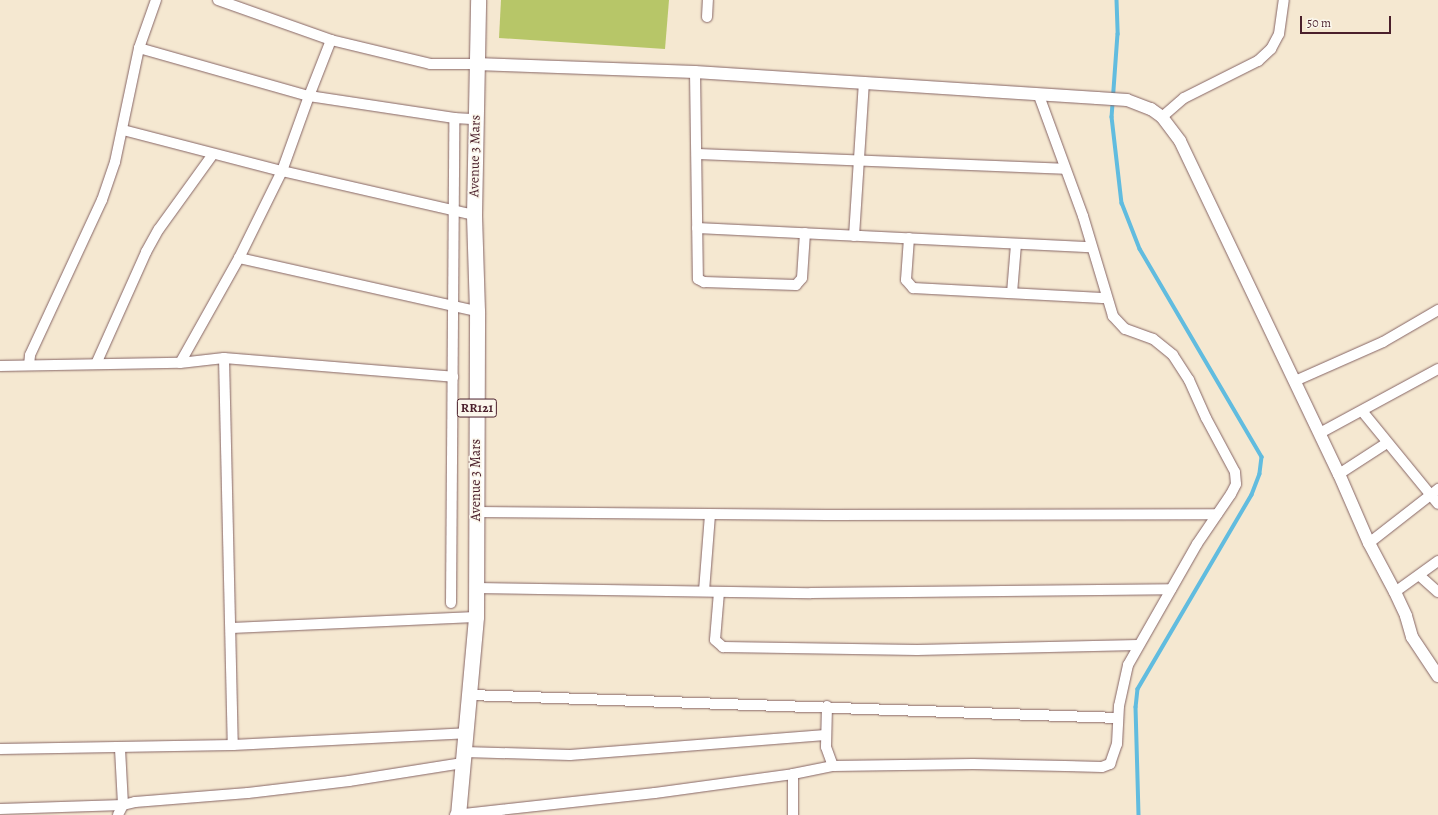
<!DOCTYPE html>
<style>
body{margin:0}
#map{position:relative;width:1438px;height:815px;overflow:hidden;background:#f5e8d1;font-family:Alegreya,serif}
div>[style]{position:absolute}
.green>*{inset:0;background:#b7c668}
.stream>*{height:3.5px;margin:-1.75px;padding:0 1.75px;transform-origin:1.75px;border-radius:1.75px;background:#61bcdf}
.roads{filter:drop-shadow(0 0 1px #866565) drop-shadow(0 0 1px #866565)}
.minor>*{height:10px;margin:-5px;padding:0 5px;transform-origin:5px;border-radius:5px;background:#fff}
.tertiary>*{height:12px;margin:-6px;padding:0 6px;transform-origin:6px;border-radius:6px;background:#fff}
.primary>*{height:15px;margin:-7.5px;padding:0 7.5px;transform-origin:7.5px;border-radius:7.5px;background:#fff}
span{translate:-50% -50%;white-space:nowrap;text-align:center;line-height:1.15;-webkit-text-stroke:3px #fbf7ec;paint-order:stroke}
.shield-label span{padding:1px 3px;background:#fbf7ec;border:1px solid;border-radius:3px;-webkit-text-stroke-width:0}
.shield-label{font-size:13px;color:#4a1f2b;font-weight:700}
.street-label{font-size:14px;color:#4a1f2b}
.scale{position:absolute;left:1300px;top:16px;width:91px;height:18px;box-sizing:border-box;border:2px solid #4a1f2b;border-top:0;padding-left:5px;font-size:12px;line-height:14px;white-space:nowrap;color:#4a1f2b;-webkit-text-stroke:3px #fbf7ec;paint-order:stroke}
</style>
<div id="map">
<div class="green">
<div style="clip-path:polygon(501px 0,669px 0,665px 49px,499px 38px)"></div>
</div>
<div class="stream">
<div style="left:1117px;top:0;width:34px;rotate:88deg"></div>
<div style="left:1118px;top:34px;width:83px;rotate:94.1deg"></div>
<div style="left:1112px;top:117px;width:87px;rotate:83.4deg"></div>
<div style="left:1122px;top:203px;width:49px;rotate:68.6deg"></div>
<div style="left:1140px;top:249px;width:241px;rotate:59.6deg"></div>
<div style="left:1262px;top:457px;width:17px;rotate:97deg"></div>
<div style="left:1260px;top:474px;width:22px;rotate:111deg"></div>
<div style="left:1252px;top:495px;width:225px;rotate:120.4deg"></div>
<div style="left:1138px;top:689px;width:18px;rotate:96deg"></div>
<div style="left:1136px;top:707px;width:108px;rotate:88.4deg"></div>
</div>
<div class="roads">
<div class="minor">
<div style="left:218px;top:0;width:120px;rotate:19.5deg"></div>
<div style="left:331px;top:40px;width:102px;rotate:13.6deg"></div>
<div style="left:430px;top:64px;width:46px"></div>
<div style="left:707px;top:17px;width:17px;rotate:-87deg"></div>
<div style="left:331px;top:40px;width:60px;rotate:111.4deg"></div>
<div style="left:309px;top:96px;width:147px;rotate:8.6deg"></div>
<div style="left:454px;top:118px;width:22px;rotate:3deg"></div>
<div style="left:139px;top:48px;width:177px;rotate:15.8deg"></div>
<div style="left:309px;top:96px;width:80px;rotate:109.8deg"></div>
<div style="left:282px;top:171px;width:97px;rotate:116.3deg"></div>
<div style="left:239px;top:258px;width:120px;rotate:119.3deg"></div>
<div style="left:695px;top:72px;width:207px;rotate:89.2deg"></div>
<div style="left:698px;top:279px;width:7px;rotate:27deg"></div>
<div style="left:704px;top:282px;width:92px;rotate:1.9deg"></div>
<div style="left:796px;top:285px;width:9px;rotate:-49deg"></div>
<div style="left:802px;top:278px;width:45px;rotate:-86.2deg"></div>
<div style="left:1162px;top:117px;width:29px;rotate:-41deg"></div>
<div style="left:1184px;top:98px;width:83px;rotate:-26.6deg"></div>
<div style="left:1258px;top:61px;width:18px;rotate:-43deg"></div>
<div style="left:1271px;top:49px;width:17px;rotate:-62deg"></div>
<div style="left:1279px;top:34px;width:34px;rotate:-82deg"></div>
<div style="left:123px;top:130px;width:164px;rotate:14.5deg"></div>
<div style="left:282px;top:171px;width:197px;rotate:12.9deg"></div>
<div style="left:697px;top:154px;width:368px;rotate:2.3deg"></div>
<div style="left:697px;top:228px;width:394px;rotate:2.8deg"></div>
<div style="left:854px;top:236px;width:153px;rotate:-86.3deg"></div>
<div style="left:909px;top:238px;width:42px;rotate:94.1deg"></div>
<div style="left:906px;top:280px;width:11px;rotate:49deg"></div>
<div style="left:913px;top:288px;width:194px;rotate:3deg"></div>
<div style="left:239px;top:258px;width:244px;rotate:12.6deg"></div>
<div style="left:1012px;top:293px;width:49px;rotate:-85.3deg"></div>
<div style="left:224px;top:358px;width:387px;rotate:88.7deg"></div>
<div style="left:96px;top:364px;width:123px;rotate:-65.9deg"></div>
<div style="left:146px;top:252px;width:26px;rotate:-61deg"></div>
<div style="left:159px;top:229px;width:92px;rotate:-54.2deg"></div>
<div style="left:29px;top:365px;width:10px;rotate:-84deg"></div>
<div style="left:30px;top:355px;width:171px;rotate:-65.1deg"></div>
<div style="left:102px;top:200px;width:40px;rotate:-71.1deg"></div>
<div style="left:115px;top:162px;width:116px;rotate:-78.1deg"></div>
<div style="left:139px;top:48px;width:51px;rotate:-70.5deg"></div>
<div style="left:0;top:366px;width:180px;rotate:-1deg"></div>
<div style="left:180px;top:363px;width:44px;rotate:-6.5deg"></div>
<div style="left:224px;top:358px;width:230px;rotate:4.7deg"></div>
<div style="left:1295px;top:381px;width:96px;rotate:-23.9deg"></div>
<div style="left:1383px;top:342px;width:64px;rotate:-30.2deg"></div>
<div style="left:1362px;top:411px;width:120px;rotate:50.7deg"></div>
<div style="left:1320px;top:433px;width:134px;rotate:-28.5deg"></div>
<div style="left:1339px;top:474px;width:57px;rotate:-32.9deg"></div>
<div style="left:476px;top:512px;width:351px;rotate:0.5deg"></div>
<div style="left:827px;top:515px;width:390px;rotate:-0.1deg"></div>
<div style="left:1369px;top:543px;width:88px;rotate:-38deg"></div>
<div style="left:1420px;top:576px;width:24px;rotate:42deg"></div>
<div style="left:476px;top:588px;width:335px;rotate:0.9deg"></div>
<div style="left:811px;top:593px;width:360px;rotate:-0.6deg"></div>
<div style="left:704px;top:591px;width:77px;rotate:-85.5deg"></div>
<div style="left:719px;top:592px;width:48px;rotate:94.8deg"></div>
<div style="left:715px;top:640px;width:11px;rotate:41deg"></div>
<div style="left:723px;top:647px;width:194px;rotate:0.9deg"></div>
<div style="left:917px;top:650px;width:221px;rotate:-1.3deg"></div>
<div style="left:1395px;top:592px;width:53px;rotate:-35.8deg"></div>
<div style="left:451px;top:603px;width:485px;rotate:-89.6deg"></div>
<div style="left:231px;top:628px;width:245px;rotate:-2.6deg"></div>
<div style="left:470px;top:695px;width:648px;rotate:2.03deg"></div>
<div style="left:827px;top:706px;width:41px;rotate:91.4deg"></div>
<div style="left:826px;top:747px;width:20px;rotate:70deg"></div>
<div style="left:0;top:749px;width:233px;rotate:-1deg"></div>
<div style="left:233px;top:745px;width:233px;rotate:-2.9deg"></div>
<div style="left:120px;top:749px;width:56px;rotate:86.9deg"></div>
<div style="left:123px;top:805px;width:12px;rotate:-14deg"></div>
<div style="left:135px;top:802px;width:113px;rotate:-4.6deg"></div>
<div style="left:248px;top:793px;width:102px;rotate:-6.8deg"></div>
<div style="left:349px;top:781px;width:115px;rotate:-9deg"></div>
<div style="left:464px;top:752px;width:106px;rotate:1.6deg"></div>
<div style="left:570px;top:755px;width:256px;rotate:-4.5deg"></div>
<div style="left:793px;top:774px;width:41px;rotate:90deg"></div>
<div style="left:0;top:809px;width:123px;rotate:-1.9deg"></div>
<div style="left:123px;top:805px;width:11px;rotate:117deg"></div>
<div style="left:455px;top:815px;width:201px;rotate:-6.3deg"></div>
<div style="left:655px;top:793px;width:139px;rotate:-7.8deg"></div>
<div style="left:793px;top:774px;width:41px;rotate:-11.3deg"></div>
<div style="left:833px;top:766px;width:140px;rotate:-0.8deg"></div>
<div style="left:973px;top:764px;width:129px;rotate:1.3deg"></div>
<div style="left:1102px;top:767px;width:9px;rotate:-21deg"></div>
<div style="left:1110px;top:764px;width:21px;rotate:-71deg"></div>
<div style="left:1117px;top:744px;width:38px;rotate:-87deg"></div>
<div style="left:1119px;top:706px;width:42px;rotate:-77.6deg"></div>
<div style="left:1128px;top:665px;width:139px;rotate:-60.3deg"></div>
<div style="left:1197px;top:544px;width:60px;rotate:-55.8deg"></div>
<div style="left:1231px;top:494px;width:11px;rotate:-63deg"></div>
<div style="left:1236px;top:484px;width:12px;rotate:-95deg"></div>
<div style="left:1235px;top:472px;width:61px;rotate:-118.2deg"></div>
<div style="left:1206px;top:418px;width:42px;rotate:-114.1deg"></div>
<div style="left:1189px;top:380px;width:30px;rotate:-123deg"></div>
<div style="left:1173px;top:355px;width:26px;rotate:-141deg"></div>
<div style="left:1153px;top:339px;width:30px;rotate:-160deg"></div>
<div style="left:1125px;top:329px;width:18px;rotate:-133deg"></div>
<div style="left:1113px;top:316px;width:104px;rotate:-106.7deg"></div>
<div style="left:1083px;top:216px;width:128px;rotate:-110.1deg"></div>
</div>
<div class="tertiary">
<div style="left:476px;top:64px;width:219px;rotate:2.1deg"></div>
<div style="left:695px;top:72px;width:403px;rotate:3.7deg"></div>
<div style="left:1097px;top:98px;width:30px;rotate:4deg"></div>
<div style="left:1127px;top:100px;width:26px;rotate:21deg"></div>
<div style="left:1151px;top:109px;width:14px;rotate:36deg"></div>
<div style="left:1162px;top:117px;width:30px;rotate:53deg"></div>
<div style="left:1180px;top:141px;width:369px;rotate:64.5deg"></div>
<div style="left:1339px;top:474px;width:75px;rotate:66.5deg"></div>
<div style="left:1369px;top:543px;width:55px;rotate:62deg"></div>
<div style="left:1395px;top:592px;width:26px;rotate:65deg"></div>
<div style="left:1406px;top:616px;width:22px;rotate:74deg"></div>
<div style="left:1412px;top:637px;width:47px;rotate:56.3deg"></div>
</div>
<div class="primary">
<div style="left:458px;top:815px;width:199px;rotate:-84.8deg"></div>
<div style="left:476px;top:617px;width:306px;rotate:-89.8deg"></div>
<div style="left:477px;top:311px;width:96px;rotate:-91.8deg"></div>
<div style="left:474px;top:215px;width:215px;rotate:-88.9deg"></div>
</div>
</div>
<div class="shield-label">
<span style="left:477px;top:408px">RR121</span>
</div>
<div class="street-label">
<span style="left:475px;top:156px;rotate:-89deg">Avenue 3 Mars</span>
<span style="left:476px;top:480px;rotate:-90deg">Avenue 3 Mars</span>
</div>
<div class="scale">50 m</div>
</div>
